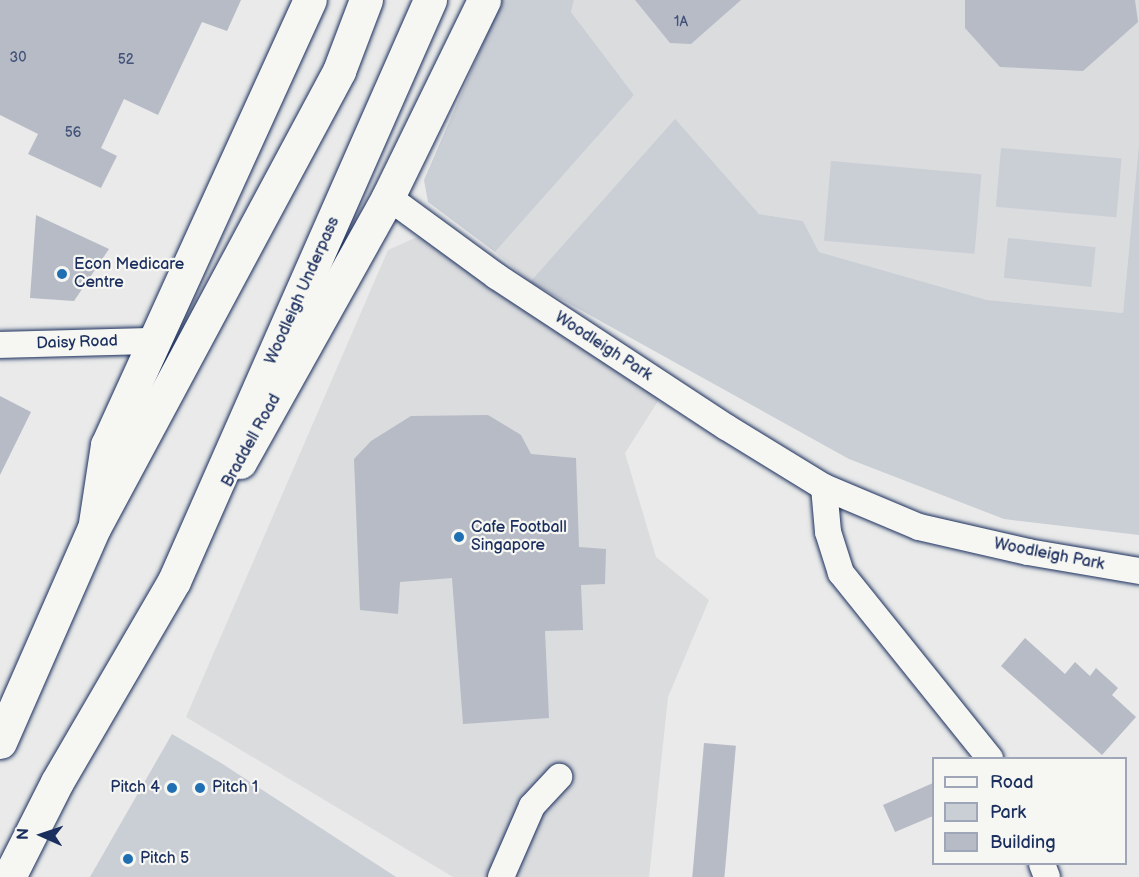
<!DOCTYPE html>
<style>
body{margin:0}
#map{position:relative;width:1139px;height:877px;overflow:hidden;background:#e9eae9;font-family:"Balsamiq Sans",sans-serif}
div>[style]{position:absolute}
.built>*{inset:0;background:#dadcde}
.green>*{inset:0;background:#caced5;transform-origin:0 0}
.building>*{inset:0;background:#b6bbc6;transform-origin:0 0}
.roads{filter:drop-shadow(0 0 2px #1b2f5e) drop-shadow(0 0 2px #1b2f5e)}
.minor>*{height:26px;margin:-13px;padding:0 13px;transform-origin:13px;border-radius:13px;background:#f6f6f2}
.major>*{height:33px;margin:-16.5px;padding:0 16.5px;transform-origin:16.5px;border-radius:16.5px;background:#f6f6f2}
.highway>*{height:33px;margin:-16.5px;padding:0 16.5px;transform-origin:16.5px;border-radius:16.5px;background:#f6f6f2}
.dots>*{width:16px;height:16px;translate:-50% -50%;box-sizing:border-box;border:3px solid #f6f6f2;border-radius:50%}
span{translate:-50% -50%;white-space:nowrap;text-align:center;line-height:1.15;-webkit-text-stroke:4.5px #f6f6f2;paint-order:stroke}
.number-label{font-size:14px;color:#425278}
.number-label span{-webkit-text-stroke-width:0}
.poi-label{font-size:16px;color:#1b2f5e}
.left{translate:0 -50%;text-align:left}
.right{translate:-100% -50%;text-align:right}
.street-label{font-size:16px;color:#1b2f5e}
.legend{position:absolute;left:932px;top:757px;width:195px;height:108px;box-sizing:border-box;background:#f6f6f2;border:2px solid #9ea6b7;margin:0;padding:8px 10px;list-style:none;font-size:18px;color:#1b2f5e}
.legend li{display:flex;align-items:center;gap:12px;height:30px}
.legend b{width:30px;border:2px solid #9ea6b7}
.north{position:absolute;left:12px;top:805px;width:60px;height:60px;-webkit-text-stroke:4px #f6f6f2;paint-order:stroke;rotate:273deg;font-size:16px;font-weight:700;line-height:24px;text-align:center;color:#1b2f5e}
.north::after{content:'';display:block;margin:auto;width:21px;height:27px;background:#1b2f5e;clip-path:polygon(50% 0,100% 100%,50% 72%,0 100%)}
</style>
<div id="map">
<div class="built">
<div style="clip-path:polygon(574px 0,1139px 0,1139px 143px,1123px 313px,987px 300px,819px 252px,803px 221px,759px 214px,675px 120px,530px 282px,495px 252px,634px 95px,571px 12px)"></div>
<div style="clip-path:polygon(426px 233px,660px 398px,625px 453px,656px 557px,709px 600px,668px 697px,649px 877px,453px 877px,186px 717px,388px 250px)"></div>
</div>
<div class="green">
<div style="clip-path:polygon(502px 0,574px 0,571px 12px,634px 95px,495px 252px,428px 202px,424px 180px)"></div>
<div style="clip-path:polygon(675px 119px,759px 214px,803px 221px,819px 252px,987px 300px,1123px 313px,1139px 143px,1139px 535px,1004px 519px,849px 459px,530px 282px)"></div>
<div style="left:1001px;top:148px;width:121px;height:59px;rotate:5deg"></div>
<div style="left:831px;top:161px;width:151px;height:80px;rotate:5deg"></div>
<div style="left:1008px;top:238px;width:88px;height:40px;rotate:6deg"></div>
<div style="clip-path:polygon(172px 734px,221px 763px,396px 877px,90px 877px)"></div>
</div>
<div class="building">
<div style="clip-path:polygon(0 0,241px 0,227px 31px,202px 22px,158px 115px,124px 99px,101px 148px,117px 156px,101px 188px,28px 154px,38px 134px,0 115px)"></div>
<div style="clip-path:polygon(635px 0,741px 0,691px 44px,670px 43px)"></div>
<div style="clip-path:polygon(965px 0,1135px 0,1138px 22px,1083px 71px,1000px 67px,965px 28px)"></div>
<div style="clip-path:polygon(36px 215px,109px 249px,74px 301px,30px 298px)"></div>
<div style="clip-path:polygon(0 396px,31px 412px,0 475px)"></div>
<div style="clip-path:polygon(488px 415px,521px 435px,531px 454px,576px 458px,579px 547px,606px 549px,605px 584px,581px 585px,583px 630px,545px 631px,549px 718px,463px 724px,452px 578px,400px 582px,398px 614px,360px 610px,354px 459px,371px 441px,411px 416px)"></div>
<div style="clip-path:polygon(1025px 638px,1065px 674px,1075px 662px,1090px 676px,1096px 668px,1118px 688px,1112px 695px,1136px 717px,1102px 755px,1001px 666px)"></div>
<div style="left:704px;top:743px;width:32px;height:135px;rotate:5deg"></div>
<div style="clip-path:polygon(933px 783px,933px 816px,895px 832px,883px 805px)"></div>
</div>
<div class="roads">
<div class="minor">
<div style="left:388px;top:197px;width:134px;rotate:36.2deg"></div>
<div style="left:496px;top:276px;width:275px;rotate:33.3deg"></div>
<div style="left:726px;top:427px;width:115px;rotate:31.5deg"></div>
<div style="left:824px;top:487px;width:103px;rotate:22.8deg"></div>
<div style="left:919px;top:527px;width:112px;rotate:12.9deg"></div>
<div style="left:1028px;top:552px;width:113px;rotate:9.7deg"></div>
<div style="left:0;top:345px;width:155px;rotate:-1.5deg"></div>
<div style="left:824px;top:487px;width:45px;rotate:84.9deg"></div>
<div style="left:828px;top:532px;width:43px;rotate:72.4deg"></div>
<div style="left:841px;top:573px;width:238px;rotate:51.2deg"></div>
<div style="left:1042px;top:864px;width:14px;rotate:69deg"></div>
<div style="left:501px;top:877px;width:77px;rotate:-66.4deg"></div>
<div style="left:532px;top:806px;width:40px;rotate:-47deg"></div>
</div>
<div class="major">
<div style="left:240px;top:462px;width:304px;rotate:-60.8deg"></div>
<div style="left:388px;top:197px;width:219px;rotate:-64deg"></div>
<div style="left:95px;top:523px;width:79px;rotate:-81.3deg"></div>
<div style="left:107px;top:445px;width:489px;rotate:-65.5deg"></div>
</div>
<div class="highway">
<div style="left:0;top:742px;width:234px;rotate:-66.3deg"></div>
<div style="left:94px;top:528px;width:519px;rotate:-61.8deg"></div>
<div style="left:339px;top:71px;width:76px;rotate:-69.2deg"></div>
<div style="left:9px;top:877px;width:106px;rotate:-63.2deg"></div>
<div style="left:57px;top:782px;width:233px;rotate:-59.8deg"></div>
<div style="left:174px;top:581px;width:635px;rotate:-66.22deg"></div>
</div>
</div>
<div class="dots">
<div style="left:62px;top:274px;background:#1f6fb2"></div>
<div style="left:459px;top:537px;background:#1f6fb2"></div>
<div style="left:172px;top:788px;background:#1f6fb2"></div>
<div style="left:200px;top:788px;background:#1f6fb2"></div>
<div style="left:128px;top:859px;background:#1f6fb2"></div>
</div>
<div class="number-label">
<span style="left:681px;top:22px">1A</span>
<span style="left:18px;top:58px">30</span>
<span style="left:126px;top:60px">52</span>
<span style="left:73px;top:133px">56</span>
</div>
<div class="poi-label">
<span class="left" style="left:74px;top:274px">Econ Medicare<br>Centre</span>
<span class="left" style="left:471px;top:537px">Cafe Football<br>Singapore</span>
<span class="right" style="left:160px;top:788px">Pitch 4</span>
<span class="left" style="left:212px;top:788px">Pitch 1</span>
<span class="left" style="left:140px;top:859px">Pitch 5</span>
</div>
<div class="street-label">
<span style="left:303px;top:291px;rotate:-66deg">Woodleigh Underpass</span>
<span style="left:77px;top:343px;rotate:-2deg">Daisy Road</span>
<span style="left:603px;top:347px;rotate:33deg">Woodleigh Park</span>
<span style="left:252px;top:441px;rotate:-61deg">Braddell Road</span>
<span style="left:1049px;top:555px;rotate:11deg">Woodleigh Park</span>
</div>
<ul class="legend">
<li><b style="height:8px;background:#f6f6f2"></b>Road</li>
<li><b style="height:16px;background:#caced5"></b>Park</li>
<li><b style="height:16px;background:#b6bbc6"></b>Building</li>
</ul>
<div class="north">N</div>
</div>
